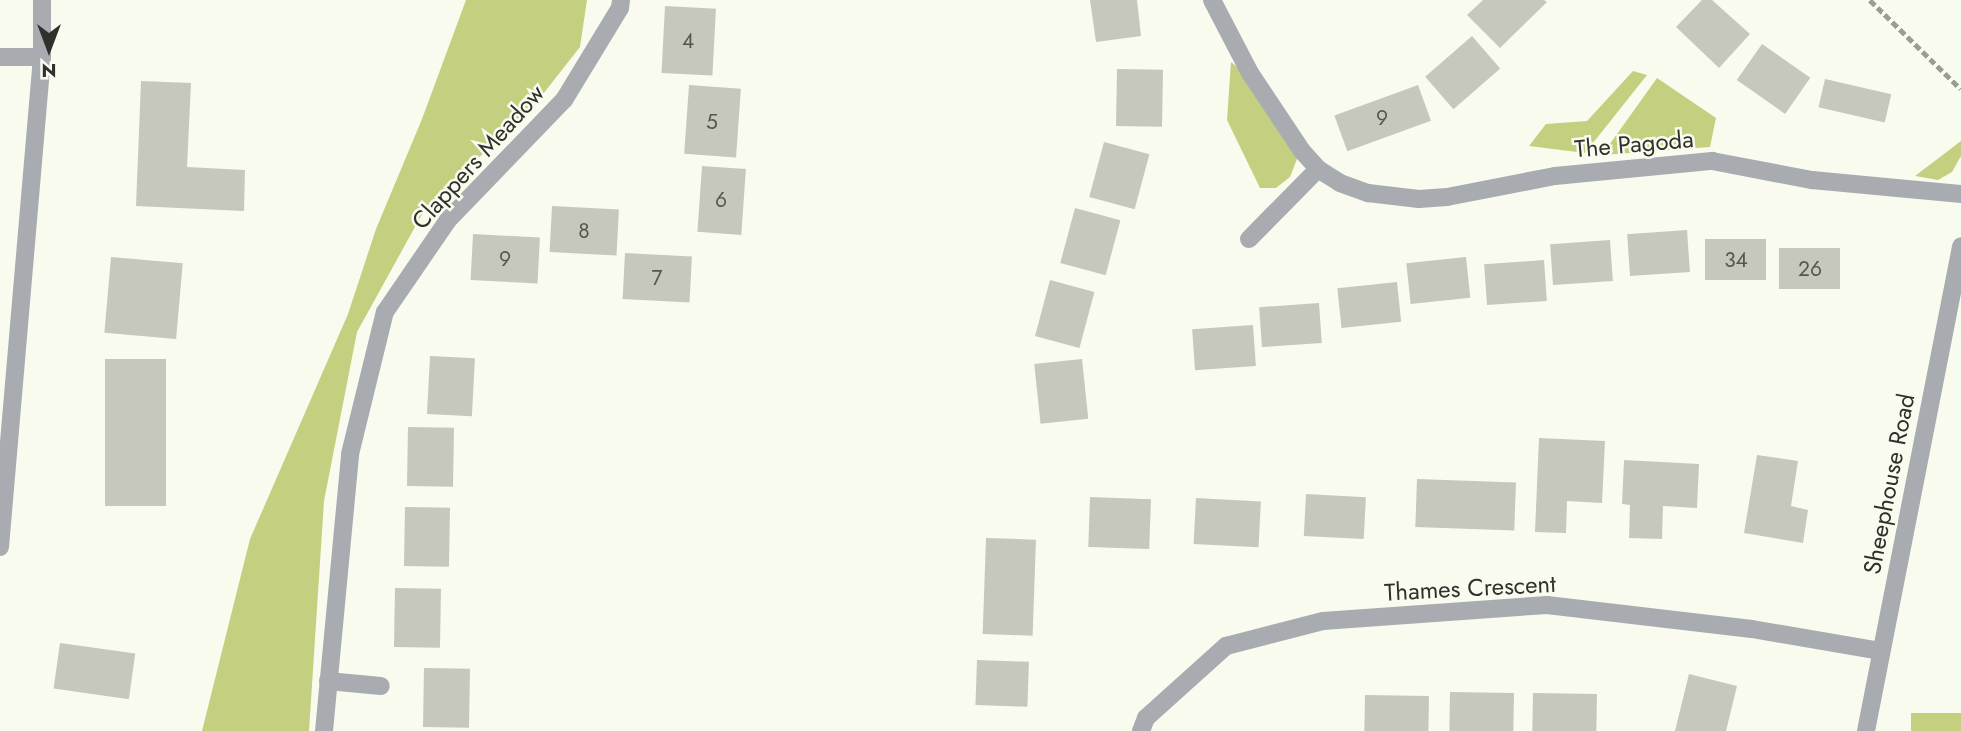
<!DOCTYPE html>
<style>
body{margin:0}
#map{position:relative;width:1961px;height:731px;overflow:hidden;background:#f9fbef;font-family:Jost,sans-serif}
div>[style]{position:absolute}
.green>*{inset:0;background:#c4d080;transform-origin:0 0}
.building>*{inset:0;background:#c6c8bc;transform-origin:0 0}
.path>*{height:4.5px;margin-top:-2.25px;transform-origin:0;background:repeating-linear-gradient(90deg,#9b9c93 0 7px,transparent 0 10.5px)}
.street>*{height:18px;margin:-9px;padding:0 9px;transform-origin:9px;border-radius:9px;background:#a8acb0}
span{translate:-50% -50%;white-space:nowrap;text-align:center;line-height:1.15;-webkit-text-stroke:5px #f9fbef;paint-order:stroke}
.number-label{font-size:21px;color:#565750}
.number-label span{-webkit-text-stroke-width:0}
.street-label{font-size:24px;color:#30312c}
.north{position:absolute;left:14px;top:14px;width:70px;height:70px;-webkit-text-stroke:5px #f9fbef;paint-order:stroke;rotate:180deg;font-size:19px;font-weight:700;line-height:28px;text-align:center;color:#30312c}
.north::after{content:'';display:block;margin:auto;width:24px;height:32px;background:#30312c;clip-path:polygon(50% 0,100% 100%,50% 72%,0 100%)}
</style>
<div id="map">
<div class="green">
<div style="clip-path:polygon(466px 0,587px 0,580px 47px,532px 108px,426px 207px,357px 332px,324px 501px,309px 731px,202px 731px,250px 539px,348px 314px,376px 229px,422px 119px)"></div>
<div style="clip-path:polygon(1231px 62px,1247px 75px,1292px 142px,1297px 159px,1290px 177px,1276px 188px,1260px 188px,1227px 120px)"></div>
<div style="clip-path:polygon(1633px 71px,1647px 75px,1585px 153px,1529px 146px,1546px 124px,1587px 121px)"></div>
<div style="clip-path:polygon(1657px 78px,1716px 118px,1710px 147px,1602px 155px)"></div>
<div style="clip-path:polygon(1961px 141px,1961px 156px,1952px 172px,1938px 180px,1915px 176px)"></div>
<div style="left:1911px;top:713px;width:50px;height:18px"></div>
</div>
<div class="building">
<div style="clip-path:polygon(1090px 0,1137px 0,1141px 36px,1096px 42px)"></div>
<div style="clip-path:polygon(1483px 0,1544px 0,1547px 2px,1500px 48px,1467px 15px)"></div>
<div style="clip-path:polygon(1702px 0,1712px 0,1750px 34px,1719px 68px,1676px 27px)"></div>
<div style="left:665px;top:6px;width:51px;height:67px;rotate:3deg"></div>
<div style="left:1472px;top:36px;width:43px;height:62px;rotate:49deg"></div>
<div style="left:1762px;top:44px;width:59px;height:44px;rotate:35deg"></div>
<div style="left:1117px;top:69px;width:46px;height:57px;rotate:1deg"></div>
<div style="left:1825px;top:79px;width:68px;height:29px;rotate:13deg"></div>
<div style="clip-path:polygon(141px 81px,191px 83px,187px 167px,245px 170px,244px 211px,136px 206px)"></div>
<div style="left:689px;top:85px;width:52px;height:69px;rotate:4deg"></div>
<div style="left:1418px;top:85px;width:38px;height:89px;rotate:70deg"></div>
<div style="left:1104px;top:142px;width:47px;height:57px;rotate:15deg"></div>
<div style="left:702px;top:166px;width:44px;height:66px;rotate:4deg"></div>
<div style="left:552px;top:206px;width:67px;height:46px;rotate:3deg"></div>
<div style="left:1075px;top:208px;width:47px;height:57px;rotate:15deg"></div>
<div style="left:1687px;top:230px;width:42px;height:60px;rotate:86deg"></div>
<div style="left:473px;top:234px;width:67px;height:46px;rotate:3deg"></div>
<div style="left:1766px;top:239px;width:41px;height:61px;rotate:90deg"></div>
<div style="left:1610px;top:240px;width:41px;height:60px;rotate:86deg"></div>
<div style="left:1779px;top:248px;width:61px;height:41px"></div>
<div style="left:625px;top:253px;width:67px;height:46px;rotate:3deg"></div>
<div style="left:111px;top:257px;width:72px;height:76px;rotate:5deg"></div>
<div style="left:1466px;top:257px;width:41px;height:60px;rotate:84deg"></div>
<div style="left:1544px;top:260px;width:41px;height:60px;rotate:86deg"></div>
<div style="left:1050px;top:280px;width:46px;height:58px;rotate:15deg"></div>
<div style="left:1397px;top:282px;width:40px;height:60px;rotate:84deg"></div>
<div style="left:1319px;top:303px;width:40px;height:60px;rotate:86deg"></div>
<div style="left:1253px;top:325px;width:41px;height:61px;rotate:86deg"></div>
<div style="left:430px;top:356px;width:45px;height:58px;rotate:3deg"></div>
<div style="left:105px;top:359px;width:61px;height:147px"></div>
<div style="left:1082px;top:359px;width:60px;height:48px;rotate:84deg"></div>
<div style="left:408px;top:427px;width:46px;height:59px;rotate:1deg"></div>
<div style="clip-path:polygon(1539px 438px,1605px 441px,1602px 503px,1567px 501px,1566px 533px,1535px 532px)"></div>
<div style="clip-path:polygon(1757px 455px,1798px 461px,1791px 506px,1808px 510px,1803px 543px,1744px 533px)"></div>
<div style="clip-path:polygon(1624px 460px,1699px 464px,1697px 508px,1663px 506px,1662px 539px,1629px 538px,1630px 505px,1622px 504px)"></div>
<div style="left:1417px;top:479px;width:99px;height:48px;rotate:2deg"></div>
<div style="left:1306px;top:494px;width:60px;height:42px;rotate:3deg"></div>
<div style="left:1090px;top:497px;width:61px;height:50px;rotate:2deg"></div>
<div style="left:1196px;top:498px;width:65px;height:46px;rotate:3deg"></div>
<div style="left:405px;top:507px;width:45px;height:59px;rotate:1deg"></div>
<div style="left:986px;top:538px;width:50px;height:96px;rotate:2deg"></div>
<div style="left:395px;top:588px;width:46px;height:59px;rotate:1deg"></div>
<div style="left:60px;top:643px;width:76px;height:46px;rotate:8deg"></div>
<div style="left:977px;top:660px;width:52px;height:45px;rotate:2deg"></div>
<div style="left:424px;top:668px;width:46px;height:59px;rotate:1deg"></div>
<div style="clip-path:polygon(1689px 674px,1737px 686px,1726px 731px,1675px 731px)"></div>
<div style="left:1450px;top:692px;width:64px;height:39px;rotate:1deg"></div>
<div style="left:1533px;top:693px;width:64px;height:38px;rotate:1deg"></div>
<div style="left:1365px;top:695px;width:64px;height:36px;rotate:1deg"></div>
</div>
<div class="path">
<div style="left:1870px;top:0;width:127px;rotate:44.4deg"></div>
</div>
<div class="street">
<div style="left:1212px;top:0;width:82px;rotate:62.5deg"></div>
<div style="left:1250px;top:73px;width:94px;rotate:56.3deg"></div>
<div style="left:1302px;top:151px;width:24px;rotate:48deg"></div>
<div style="left:1318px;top:169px;width:26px;rotate:32deg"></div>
<div style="left:1340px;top:183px;width:30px;rotate:20deg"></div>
<div style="left:1368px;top:193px;width:51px;rotate:6.7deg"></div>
<div style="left:1419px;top:199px;width:28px;rotate:-4deg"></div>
<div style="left:1447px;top:197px;width:110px;rotate:-11deg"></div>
<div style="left:1555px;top:176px;width:158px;rotate:-5.5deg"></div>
<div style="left:1712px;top:161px;width:102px;rotate:10.8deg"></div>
<div style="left:1812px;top:180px;width:150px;rotate:5.4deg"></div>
<div style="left:0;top:57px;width:42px"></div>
<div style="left:1249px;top:239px;width:98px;rotate:-45.4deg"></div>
<div style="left:0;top:547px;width:492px;rotate:-85.1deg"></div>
<div style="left:42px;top:57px;width:57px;rotate:-90deg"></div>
<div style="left:328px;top:681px;width:53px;rotate:5.4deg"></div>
<div style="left:324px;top:731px;width:278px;rotate:-84.6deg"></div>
<div style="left:350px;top:454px;width:146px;rotate:-76.2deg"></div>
<div style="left:385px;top:312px;width:112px;rotate:-55.6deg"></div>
<div style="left:448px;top:220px;width:167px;rotate:-46deg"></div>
<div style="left:564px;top:100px;width:108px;rotate:-58.7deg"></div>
<div style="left:620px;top:8px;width:8px;rotate:-83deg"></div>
<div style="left:1141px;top:731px;width:14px;rotate:-69deg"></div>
<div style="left:1146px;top:718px;width:108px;rotate:-42deg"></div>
<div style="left:1226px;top:646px;width:100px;rotate:-14.5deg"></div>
<div style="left:1323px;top:621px;width:225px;rotate:-4.1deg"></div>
<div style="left:1547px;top:605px;width:206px;rotate:6.7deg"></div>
<div style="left:1752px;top:629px;width:131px;rotate:9.7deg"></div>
<div style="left:1866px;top:731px;width:494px;rotate:-78.9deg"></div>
</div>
<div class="number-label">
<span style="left:688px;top:41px">4</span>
<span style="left:1382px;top:118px">9</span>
<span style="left:712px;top:122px">5</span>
<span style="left:721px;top:200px">6</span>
<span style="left:584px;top:231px">8</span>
<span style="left:505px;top:259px">9</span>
<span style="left:1736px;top:260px">34</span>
<span style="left:1810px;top:269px">26</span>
<span style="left:657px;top:278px">7</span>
</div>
<div class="street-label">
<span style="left:1634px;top:144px;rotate:-5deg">The Pagoda</span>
<span style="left:478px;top:157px;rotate:-48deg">Clappers Meadow</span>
<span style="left:1889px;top:484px;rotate:-79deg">Sheephouse Road</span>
<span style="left:1470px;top:588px;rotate:-3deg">Thames Crescent</span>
</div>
<div class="north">N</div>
</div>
